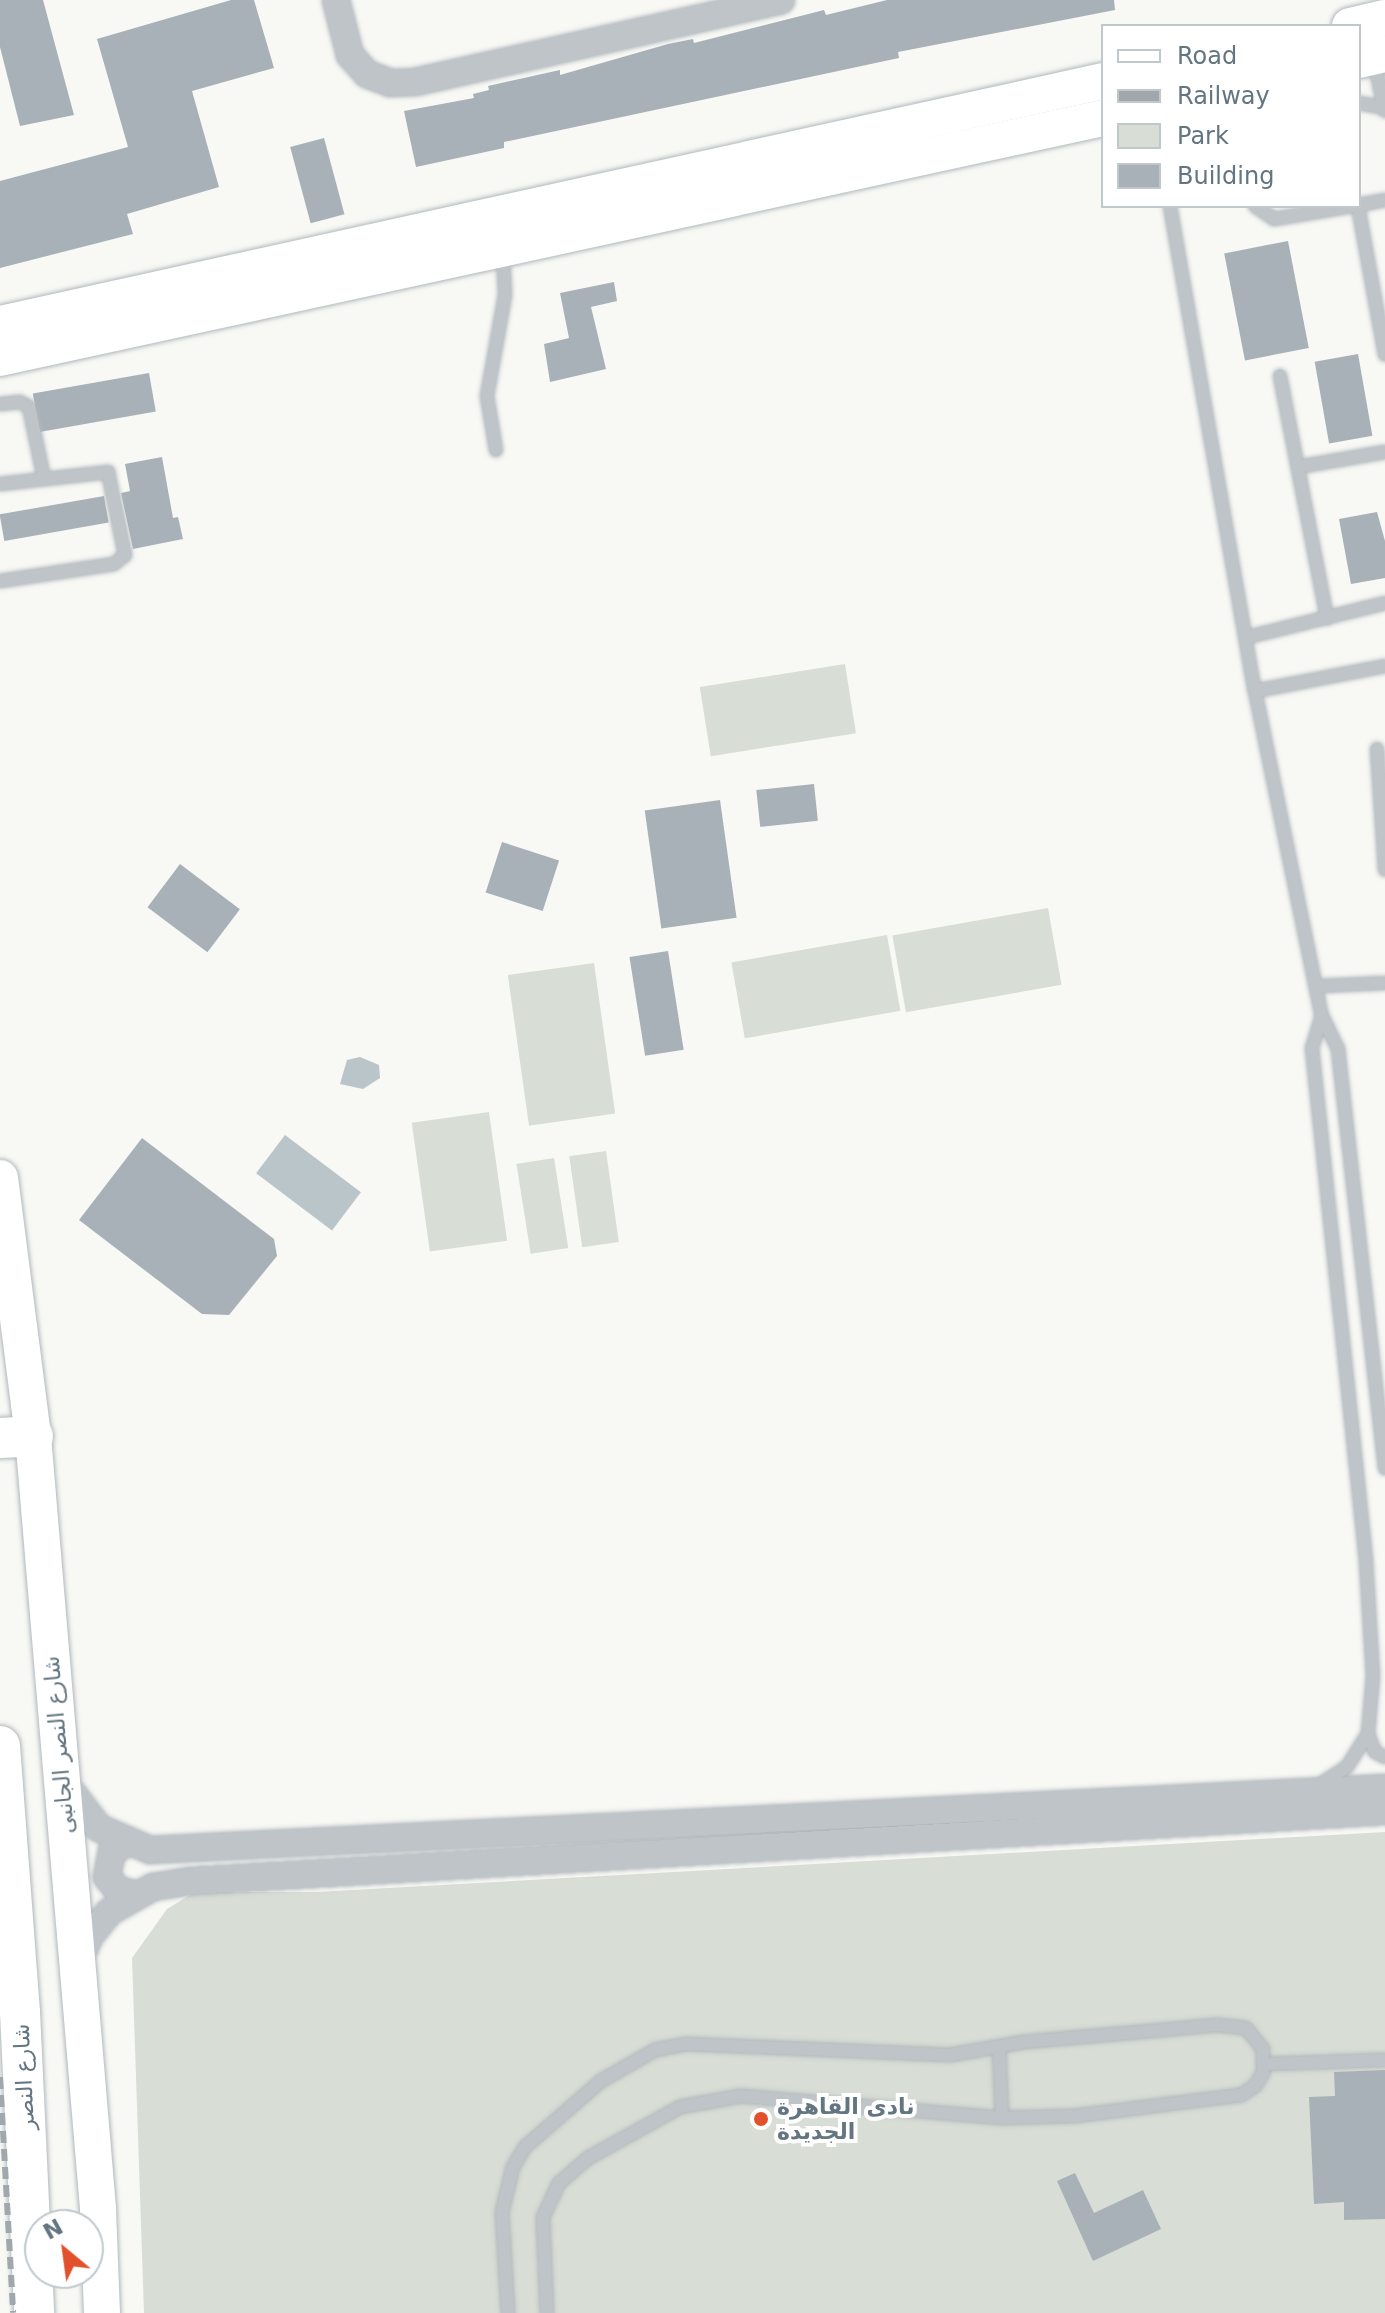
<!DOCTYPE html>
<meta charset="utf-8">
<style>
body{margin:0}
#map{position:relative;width:1385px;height:2313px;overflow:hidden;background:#f8f8f5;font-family:"DejaVu Sans","Noto Sans Arabic",sans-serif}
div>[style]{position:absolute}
.green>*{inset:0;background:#d8ddd5;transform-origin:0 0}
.water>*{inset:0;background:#b9c5c9;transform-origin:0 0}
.building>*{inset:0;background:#a8b1b7;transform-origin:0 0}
.roads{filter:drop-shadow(0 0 2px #b1b8bc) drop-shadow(0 0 2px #b1b8bc)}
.lane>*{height:12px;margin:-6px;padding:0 6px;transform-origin:6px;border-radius:6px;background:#bfc4c8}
.street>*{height:26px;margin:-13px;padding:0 13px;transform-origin:13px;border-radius:13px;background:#bfc4c8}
.secondary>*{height:36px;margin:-18px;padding:0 18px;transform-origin:18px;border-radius:18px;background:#fff}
.primary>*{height:40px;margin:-20px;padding:0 20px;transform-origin:20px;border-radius:20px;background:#fff}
.rail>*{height:6px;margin-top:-3px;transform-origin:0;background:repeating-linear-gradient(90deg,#a0a8ad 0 12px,transparent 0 18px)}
.dots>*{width:22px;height:22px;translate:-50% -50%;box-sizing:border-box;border:4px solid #fff;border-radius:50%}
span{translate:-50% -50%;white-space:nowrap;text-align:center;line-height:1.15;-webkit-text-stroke:8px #fff;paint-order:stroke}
.street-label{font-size:22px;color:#637580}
.poi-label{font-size:22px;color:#637580;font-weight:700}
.left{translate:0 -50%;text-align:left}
.legend{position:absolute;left:1101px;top:24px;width:260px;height:184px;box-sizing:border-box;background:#fff;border:2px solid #c1c8cc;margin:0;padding:10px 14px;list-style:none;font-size:24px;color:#637580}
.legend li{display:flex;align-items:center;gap:16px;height:40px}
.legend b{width:40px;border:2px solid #c1c8cc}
.north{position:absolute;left:24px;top:2209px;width:80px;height:80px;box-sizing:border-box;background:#fff;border:2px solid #c1c8cc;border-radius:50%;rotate:331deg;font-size:22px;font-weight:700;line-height:32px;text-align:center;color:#637580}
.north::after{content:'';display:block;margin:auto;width:28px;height:36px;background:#e2502c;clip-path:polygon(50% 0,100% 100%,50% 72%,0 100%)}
</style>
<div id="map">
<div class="green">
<div style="left:845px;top:664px;width:70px;height:147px;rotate:81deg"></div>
<div style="left:1048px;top:908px;width:78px;height:158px;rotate:80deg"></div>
<div style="left:887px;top:935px;width:77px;height:158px;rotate:80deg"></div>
<div style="left:594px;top:963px;width:152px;height:87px;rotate:82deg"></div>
<div style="left:489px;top:1112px;width:130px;height:78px;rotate:82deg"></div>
<div style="left:606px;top:1151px;width:92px;height:37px;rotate:82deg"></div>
<div style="left:554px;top:1158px;width:91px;height:38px;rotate:81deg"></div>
<div style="clip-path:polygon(1385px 1832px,1385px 2313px,144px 2313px,132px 1958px,167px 1909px,195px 1892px,317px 1892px)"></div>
</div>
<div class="water">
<div style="clip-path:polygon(360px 1057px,379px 1065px,380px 1078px,363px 1089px,340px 1084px,347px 1060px)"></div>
<div style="left:285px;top:1135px;width:95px;height:48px;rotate:37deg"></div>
</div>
<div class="building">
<div style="clip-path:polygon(0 0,43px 0,74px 115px,20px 126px,0 47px)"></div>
<div style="clip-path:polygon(231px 0,254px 0,274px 68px,192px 91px,219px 187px,127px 214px,133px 234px,0 268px,0 181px,128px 147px,97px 39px)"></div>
<div style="clip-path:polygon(887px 0,1114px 0,1115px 10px,898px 52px,899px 58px,504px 142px,504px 148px,416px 167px,404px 111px,474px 98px,473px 94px,489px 90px,488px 86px,560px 70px,560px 75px,668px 44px,693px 39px,694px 43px,824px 10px,826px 15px)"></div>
<div style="left:324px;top:138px;width:79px;height:35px;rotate:75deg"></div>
<div style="left:1288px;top:241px;width:109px;height:65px;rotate:79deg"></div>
<div style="clip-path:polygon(614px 282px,617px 301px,591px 307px,606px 369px,550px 382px,544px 344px,569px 338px,560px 293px)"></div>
<div style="left:1358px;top:354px;width:83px;height:44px;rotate:80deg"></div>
<div style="left:149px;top:373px;width:39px;height:118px;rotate:80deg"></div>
<div style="clip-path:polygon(162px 457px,173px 518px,178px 517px,183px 539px,133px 549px,121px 493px,130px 491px,125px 464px)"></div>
<div style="left:104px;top:496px;width:27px;height:106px;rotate:80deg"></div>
<div style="clip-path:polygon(1377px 512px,1385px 541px,1385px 578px,1351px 584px,1339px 519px)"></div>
<div style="left:814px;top:784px;width:37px;height:58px;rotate:84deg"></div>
<div style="left:720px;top:800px;width:119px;height:76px;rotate:82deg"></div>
<div style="left:502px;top:842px;width:60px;height:53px;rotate:18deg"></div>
<div style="left:180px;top:864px;width:75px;height:54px;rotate:37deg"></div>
<div style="left:668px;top:951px;width:100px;height:39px;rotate:81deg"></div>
<div style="clip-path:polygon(142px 1138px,274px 1239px,277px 1256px,229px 1315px,202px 1314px,79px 1220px)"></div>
<div style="clip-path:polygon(1385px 2070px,1385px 2219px,1344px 2220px,1344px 2202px,1314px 2204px,1309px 2097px,1335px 2096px,1334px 2072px)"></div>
<div style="clip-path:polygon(1075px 2173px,1094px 2213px,1143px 2190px,1161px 2229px,1093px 2261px,1057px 2181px)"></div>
</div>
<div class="roads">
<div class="lane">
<div style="left:1374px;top:60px;width:52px;rotate:77.8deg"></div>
<div style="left:1359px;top:103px;width:26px;rotate:11deg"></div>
<div style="left:1359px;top:205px;width:26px;rotate:-11deg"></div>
<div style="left:1170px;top:206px;width:492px;rotate:80.1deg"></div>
<div style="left:1255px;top:691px;width:332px;rotate:78.4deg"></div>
<div style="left:1322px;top:1016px;width:37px;rotate:64deg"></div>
<div style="left:1338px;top:1049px;width:422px;rotate:83.6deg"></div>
<div style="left:1255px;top:206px;width:23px;rotate:34deg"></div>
<div style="left:1274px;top:219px;width:79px;rotate:-9.5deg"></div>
<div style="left:1358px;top:206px;width:151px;rotate:79.7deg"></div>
<div style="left:1280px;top:376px;width:247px;rotate:79deg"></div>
<div style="left:0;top:404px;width:20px;rotate:-6deg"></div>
<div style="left:20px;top:402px;width:10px;rotate:29deg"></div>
<div style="left:29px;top:407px;width:73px;rotate:78.1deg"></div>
<div style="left:496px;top:450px;width:55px;rotate:-99.5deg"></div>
<div style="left:487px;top:396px;width:103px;rotate:-79.9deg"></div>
<div style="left:505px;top:295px;width:44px;rotate:-92.6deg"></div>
<div style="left:1298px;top:467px;width:88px;rotate:-9.8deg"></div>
<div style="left:0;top:484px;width:109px;rotate:-6.3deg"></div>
<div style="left:108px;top:472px;width:85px;rotate:78.4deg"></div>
<div style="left:125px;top:555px;width:14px;rotate:141deg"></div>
<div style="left:114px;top:564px;width:115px;rotate:171.5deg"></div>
<div style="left:1248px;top:637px;width:141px;rotate:-13.9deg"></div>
<div style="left:1255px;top:691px;width:132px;rotate:-10.9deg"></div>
<div style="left:1377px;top:749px;width:121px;rotate:86.2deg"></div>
<div style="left:1319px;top:986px;width:66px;rotate:-2.6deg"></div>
<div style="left:1368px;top:1734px;width:19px;rotate:69deg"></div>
<div style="left:1375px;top:1752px;width:11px;rotate:27deg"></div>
<div style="left:1319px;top:1785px;width:33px;rotate:-33deg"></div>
<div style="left:1347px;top:1767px;width:39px;rotate:-58deg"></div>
<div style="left:1368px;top:1734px;width:58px;rotate:-85.1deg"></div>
<div style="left:1373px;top:1676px;width:116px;rotate:-93.5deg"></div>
<div style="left:1366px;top:1560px;width:515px;rotate:-96.02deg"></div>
<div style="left:1312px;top:1048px;width:34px;rotate:-73deg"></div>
<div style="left:999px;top:2047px;width:71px;rotate:87.6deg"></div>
<div style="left:1265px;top:2064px;width:120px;rotate:-1.9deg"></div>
<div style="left:508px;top:2313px;width:101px;rotate:-93.4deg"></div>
<div style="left:502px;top:2212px;width:46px;rotate:-76.3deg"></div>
<div style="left:513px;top:2167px;width:23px;rotate:-59deg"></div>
<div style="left:525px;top:2147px;width:101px;rotate:-41deg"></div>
<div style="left:601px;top:2081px;width:62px;rotate:-29.9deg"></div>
<div style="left:655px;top:2050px;width:32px;rotate:-11deg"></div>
<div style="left:686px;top:2044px;width:264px;rotate:2.4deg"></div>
<div style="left:950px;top:2055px;width:75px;rotate:-10deg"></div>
<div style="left:1024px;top:2042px;width:194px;rotate:-5deg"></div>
<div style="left:1217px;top:2025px;width:29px;rotate:6deg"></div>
<div style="left:1246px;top:2028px;width:27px;rotate:51deg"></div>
<div style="left:1263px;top:2049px;width:24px;rotate:90deg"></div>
<div style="left:1263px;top:2073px;width:15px;rotate:122deg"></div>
<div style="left:1255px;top:2086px;width:17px;rotate:147deg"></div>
<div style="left:1241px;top:2095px;width:168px;rotate:172.8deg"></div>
<div style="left:1074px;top:2116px;width:72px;rotate:178.4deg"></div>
<div style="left:1002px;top:2118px;width:262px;rotate:-175.2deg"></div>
<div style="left:741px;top:2096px;width:62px;rotate:169.8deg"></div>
<div style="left:680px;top:2107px;width:105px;rotate:151deg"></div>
<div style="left:588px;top:2158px;width:38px;rotate:139deg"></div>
<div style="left:559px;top:2183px;width:38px;rotate:115deg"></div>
<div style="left:543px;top:2218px;width:95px;rotate:87.6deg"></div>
</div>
<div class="street">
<div style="left:336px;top:0;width:57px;rotate:75.7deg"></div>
<div style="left:350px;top:55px;width:25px;rotate:48deg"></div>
<div style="left:367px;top:74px;width:25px;rotate:21deg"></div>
<div style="left:390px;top:83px;width:25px;rotate:-2deg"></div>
<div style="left:415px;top:82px;width:375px;rotate:-12.6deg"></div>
<div style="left:63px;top:1781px;width:59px;rotate:52.5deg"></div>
<div style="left:99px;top:1828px;width:56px;rotate:23.3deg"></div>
<div style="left:150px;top:1850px;width:1237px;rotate:-2.87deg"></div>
<div style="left:127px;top:1843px;width:17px;rotate:152deg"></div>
<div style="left:112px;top:1851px;width:26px;rotate:101deg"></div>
<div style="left:107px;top:1877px;width:17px;rotate:50deg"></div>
<div style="left:118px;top:1890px;width:16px;rotate:14deg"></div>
<div style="left:79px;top:1962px;width:27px;rotate:-68deg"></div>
<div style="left:89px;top:1937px;width:32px;rotate:-51deg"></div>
<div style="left:109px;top:1912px;width:51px;rotate:-29.6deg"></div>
<div style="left:153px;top:1887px;width:37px;rotate:-9deg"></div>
<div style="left:190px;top:1881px;width:1197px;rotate:-3.35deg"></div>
</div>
<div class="secondary">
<div style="left:1350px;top:26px;width:36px;rotate:-13deg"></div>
<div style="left:1359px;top:60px;width:27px;rotate:-13deg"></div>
<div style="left:0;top:324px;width:1129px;rotate:-12.42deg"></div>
<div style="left:0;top:358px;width:1129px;rotate:-12.28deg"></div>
<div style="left:0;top:1178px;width:260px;rotate:82.7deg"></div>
<div style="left:33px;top:1436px;width:776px;rotate:85.19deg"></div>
<div style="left:98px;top:2209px;width:104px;rotate:87.8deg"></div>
</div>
<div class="primary">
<div style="left:0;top:1438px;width:33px;rotate:-3deg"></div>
<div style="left:0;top:1746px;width:267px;rotate:85.7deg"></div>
<div style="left:20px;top:2012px;width:301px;rotate:87.3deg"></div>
</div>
</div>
<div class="rail">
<div style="left:0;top:2077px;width:236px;rotate:86.8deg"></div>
</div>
<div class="dots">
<div style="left:761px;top:2119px;background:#e2502c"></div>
</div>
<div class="street-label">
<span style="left:59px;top:1745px;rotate:-95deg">شارع النصر الجانبى</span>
<span style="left:24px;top:2077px;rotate:-93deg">شارع النصر</span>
</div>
<div class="poi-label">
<span class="left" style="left:777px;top:2119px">نادى القاهرة<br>الجديدة</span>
</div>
<ul class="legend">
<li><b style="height:10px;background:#fff"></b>Road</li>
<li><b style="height:10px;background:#a0a8ad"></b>Railway</li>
<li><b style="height:22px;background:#d8ddd5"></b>Park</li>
<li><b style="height:22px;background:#a8b1b7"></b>Building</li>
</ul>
<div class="north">N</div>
</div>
